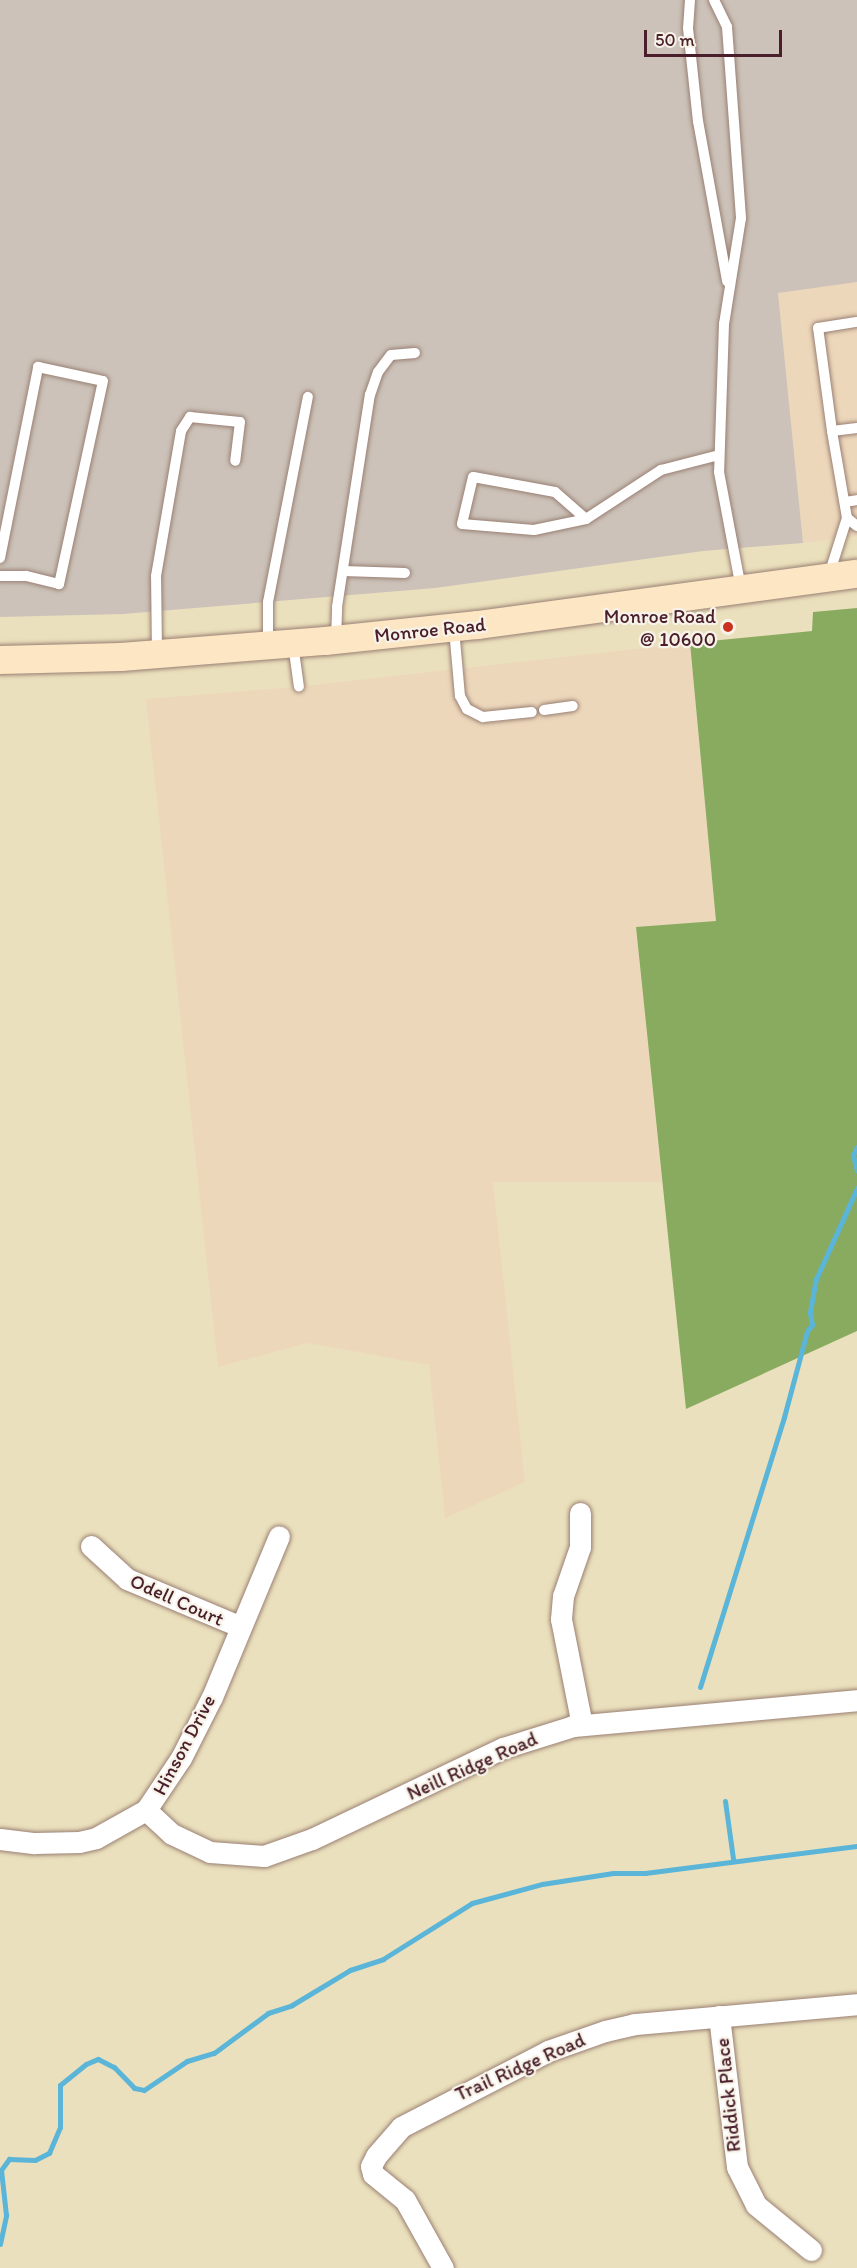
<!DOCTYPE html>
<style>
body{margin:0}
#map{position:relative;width:857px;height:2268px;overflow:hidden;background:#ebe0bd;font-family:Itim,sans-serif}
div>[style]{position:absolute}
.built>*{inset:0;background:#edd7bb}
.industrial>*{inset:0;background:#ccc2b9}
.forest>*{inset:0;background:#89ab60}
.stream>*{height:5px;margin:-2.5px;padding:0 2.5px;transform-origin:2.5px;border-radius:2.5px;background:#5ab5d8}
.roads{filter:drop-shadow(0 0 2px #9a8074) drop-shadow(0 0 2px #9a8074)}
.lane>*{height:10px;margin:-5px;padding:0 5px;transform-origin:5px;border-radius:5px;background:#fff}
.street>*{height:21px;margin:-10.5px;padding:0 10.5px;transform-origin:10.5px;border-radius:10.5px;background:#fff}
.secondary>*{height:28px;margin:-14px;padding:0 14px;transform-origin:14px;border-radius:14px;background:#fce6c4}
.dots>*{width:16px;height:16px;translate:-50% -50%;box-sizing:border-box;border:3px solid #f7f3e8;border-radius:50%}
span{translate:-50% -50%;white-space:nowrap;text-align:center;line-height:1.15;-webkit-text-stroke:4.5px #f7f3e8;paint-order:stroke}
.poi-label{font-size:20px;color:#4a1f2b}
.right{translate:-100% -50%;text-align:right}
.street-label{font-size:20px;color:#4a1f2b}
.scale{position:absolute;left:644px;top:30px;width:138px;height:27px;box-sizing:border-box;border:3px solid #4a1f2b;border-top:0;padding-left:8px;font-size:18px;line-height:21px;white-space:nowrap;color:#4a1f2b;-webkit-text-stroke:4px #f7f3e8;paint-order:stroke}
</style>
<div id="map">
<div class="built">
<div style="clip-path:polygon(857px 282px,857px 536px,803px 543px,778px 292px)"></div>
<div style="clip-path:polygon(690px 643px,716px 922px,636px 928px,662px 1182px,493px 1182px,525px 1482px,445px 1518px,429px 1365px,308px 1343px,218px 1367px,146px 699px,296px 687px)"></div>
</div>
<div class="industrial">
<div style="clip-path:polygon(0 0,857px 0,857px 282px,778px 293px,803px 543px,703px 551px,435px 588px,123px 614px,0 617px)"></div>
</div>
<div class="forest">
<div style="clip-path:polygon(857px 608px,857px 1331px,686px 1409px,636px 927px,716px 921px,690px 643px,812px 631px,813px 612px)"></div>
</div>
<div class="stream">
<div style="left:857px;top:1147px;width:9px;rotate:117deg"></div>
<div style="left:853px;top:1155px;width:16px;rotate:76deg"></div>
<div style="left:700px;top:1687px;width:283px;rotate:-72.7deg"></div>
<div style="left:784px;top:1417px;width:89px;rotate:-75deg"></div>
<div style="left:807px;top:1331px;width:8px;rotate:-50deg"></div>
<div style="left:812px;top:1325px;width:13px;rotate:-99deg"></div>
<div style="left:810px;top:1312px;width:34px;rotate:-80deg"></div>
<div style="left:816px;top:1279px;width:100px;rotate:-65.7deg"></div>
<div style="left:725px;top:1801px;width:59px;rotate:82.1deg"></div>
<div style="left:0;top:2244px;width:30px;rotate:-78deg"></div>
<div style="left:6px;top:2215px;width:45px;rotate:-96.3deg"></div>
<div style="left:1px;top:2170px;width:14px;rotate:-54deg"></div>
<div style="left:9px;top:2159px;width:26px;rotate:2deg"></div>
<div style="left:35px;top:2160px;width:16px;rotate:-27deg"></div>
<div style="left:49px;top:2153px;width:28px;rotate:-67deg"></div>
<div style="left:60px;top:2127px;width:42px;rotate:-90deg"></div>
<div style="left:60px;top:2085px;width:33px;rotate:-39deg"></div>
<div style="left:86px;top:2064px;width:13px;rotate:-23deg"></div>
<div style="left:98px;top:2059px;width:18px;rotate:27deg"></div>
<div style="left:114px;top:2067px;width:29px;rotate:46deg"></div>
<div style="left:134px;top:2088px;width:10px;rotate:11deg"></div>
<div style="left:144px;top:2090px;width:52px;rotate:-34deg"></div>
<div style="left:187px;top:2061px;width:28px;rotate:-17deg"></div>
<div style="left:214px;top:2053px;width:67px;rotate:-36.5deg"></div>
<div style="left:268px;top:2013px;width:25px;rotate:-18deg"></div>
<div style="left:292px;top:2005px;width:68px;rotate:-31.1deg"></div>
<div style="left:350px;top:1970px;width:35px;rotate:-18deg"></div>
<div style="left:383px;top:1959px;width:105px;rotate:-32.2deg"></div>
<div style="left:472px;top:1903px;width:73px;rotate:-15.2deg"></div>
<div style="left:542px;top:1884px;width:72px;rotate:-8.8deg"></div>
<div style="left:613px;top:1873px;width:32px"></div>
<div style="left:645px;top:1873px;width:214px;rotate:-7.3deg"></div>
</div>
<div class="roads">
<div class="lane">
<div style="left:690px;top:0;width:28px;rotate:94deg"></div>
<div style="left:688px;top:28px;width:94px;rotate:83.9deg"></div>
<div style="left:698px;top:121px;width:163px;rotate:79.7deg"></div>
<div style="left:714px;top:0;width:30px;rotate:64deg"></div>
<div style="left:727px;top:27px;width:192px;rotate:85.8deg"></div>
<div style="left:741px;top:218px;width:107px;rotate:99.1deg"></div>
<div style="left:724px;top:324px;width:148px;rotate:91.9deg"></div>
<div style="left:719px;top:472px;width:118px;rotate:79.3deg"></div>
<div style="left:832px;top:431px;width:104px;rotate:-97.7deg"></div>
<div style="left:818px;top:328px;width:39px;rotate:-9deg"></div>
<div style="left:845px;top:502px;width:12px;rotate:-9deg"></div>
<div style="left:847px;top:518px;width:13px;rotate:39deg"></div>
<div style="left:586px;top:519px;width:41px;rotate:-138.9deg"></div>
<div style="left:555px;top:492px;width:83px;rotate:-169.6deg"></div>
<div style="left:473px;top:477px;width:48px;rotate:103.2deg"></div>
<div style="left:462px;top:524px;width:72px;rotate:4.8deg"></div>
<div style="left:534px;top:530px;width:53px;rotate:-11.9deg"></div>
<div style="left:586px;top:519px;width:90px;rotate:-33.2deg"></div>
<div style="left:661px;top:470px;width:60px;rotate:-14.5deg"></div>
<div style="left:0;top:558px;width:195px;rotate:-78.7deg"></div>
<div style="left:38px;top:367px;width:66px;rotate:12.2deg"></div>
<div style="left:103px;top:381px;width:208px;rotate:102.2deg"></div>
<div style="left:59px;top:584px;width:34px;rotate:-166deg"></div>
<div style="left:26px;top:576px;width:26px;rotate:180deg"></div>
<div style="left:343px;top:571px;width:62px;rotate:1.8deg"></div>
<div style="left:829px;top:575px;width:60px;rotate:-72.5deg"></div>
<div style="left:847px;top:518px;width:88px;rotate:-99.8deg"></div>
<div style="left:832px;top:431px;width:25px;rotate:-7deg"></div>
<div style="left:454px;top:629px;width:67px;rotate:84.9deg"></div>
<div style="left:460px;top:696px;width:15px;rotate:62deg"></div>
<div style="left:467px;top:709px;width:18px;rotate:27deg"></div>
<div style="left:483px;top:717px;width:49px;rotate:-5.8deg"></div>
<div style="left:336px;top:640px;width:33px;rotate:-88deg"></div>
<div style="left:337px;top:607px;width:215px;rotate:-81.2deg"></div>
<div style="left:370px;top:395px;width:24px;rotate:-71deg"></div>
<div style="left:378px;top:372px;width:21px;rotate:-53deg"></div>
<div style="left:391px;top:355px;width:24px;rotate:-5deg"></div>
<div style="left:293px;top:644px;width:43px;rotate:82.1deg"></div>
<div style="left:268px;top:645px;width:43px;rotate:-90deg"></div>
<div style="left:268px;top:602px;width:209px;rotate:-79deg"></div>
<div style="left:157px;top:654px;width:78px;rotate:-90.7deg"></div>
<div style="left:156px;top:576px;width:147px;rotate:-80.2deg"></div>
<div style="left:181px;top:431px;width:17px;rotate:-57deg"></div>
<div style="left:190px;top:417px;width:50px;rotate:5.7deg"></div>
<div style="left:240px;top:422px;width:39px;rotate:97deg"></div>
<div style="left:544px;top:710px;width:29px;rotate:-8deg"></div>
</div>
<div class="street">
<div style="left:580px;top:1513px;width:34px;rotate:90deg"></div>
<div style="left:580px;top:1547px;width:52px;rotate:109.1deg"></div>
<div style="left:563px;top:1596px;width:23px;rotate:95deg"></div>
<div style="left:561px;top:1619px;width:108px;rotate:78.8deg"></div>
<div style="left:91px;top:1546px;width:49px;rotate:42.5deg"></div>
<div style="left:127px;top:1579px;width:121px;rotate:22.8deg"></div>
<div style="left:146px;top:1810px;width:35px;rotate:43deg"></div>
<div style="left:172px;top:1834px;width:42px;rotate:25.3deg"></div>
<div style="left:210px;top:1852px;width:54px;rotate:4.2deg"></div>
<div style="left:264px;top:1856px;width:51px;rotate:-19.5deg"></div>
<div style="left:312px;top:1839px;width:212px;rotate:-25.5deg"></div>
<div style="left:503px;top:1748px;width:73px;rotate:-17.4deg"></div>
<div style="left:573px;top:1726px;width:285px;rotate:-5.2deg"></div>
<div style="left:0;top:1839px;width:35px;rotate:7deg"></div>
<div style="left:35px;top:1843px;width:44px;rotate:-1.3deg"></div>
<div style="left:79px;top:1842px;width:17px;rotate:-13deg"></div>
<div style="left:96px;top:1838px;width:57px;rotate:-29.2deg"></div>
<div style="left:146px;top:1810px;width:63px;rotate:-56.1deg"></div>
<div style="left:181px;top:1758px;width:68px;rotate:-63.1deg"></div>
<div style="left:212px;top:1697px;width:174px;rotate:-67.4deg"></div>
<div style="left:719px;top:2016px;width:152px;rotate:83.2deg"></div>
<div style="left:737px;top:2167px;width:42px;rotate:63.4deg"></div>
<div style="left:756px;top:2205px;width:71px;rotate:39.3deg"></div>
<div style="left:443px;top:2268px;width:78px;rotate:-119.2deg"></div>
<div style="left:405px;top:2200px;width:41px;rotate:-140.9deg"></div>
<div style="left:373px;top:2174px;width:8px;rotate:-104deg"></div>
<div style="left:371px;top:2166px;width:11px;rotate:-63deg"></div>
<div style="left:376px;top:2156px;width:38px;rotate:-49deg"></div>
<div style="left:401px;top:2127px;width:165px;rotate:-27.3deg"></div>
<div style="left:548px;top:2051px;width:60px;rotate:-19.3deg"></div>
<div style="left:605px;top:2031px;width:31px;rotate:-13deg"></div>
<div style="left:635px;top:2024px;width:223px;rotate:-5.1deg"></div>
</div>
<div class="secondary">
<div style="left:0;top:660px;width:121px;rotate:-1.4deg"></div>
<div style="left:121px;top:657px;width:205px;rotate:-4.5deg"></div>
<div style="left:325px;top:641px;width:154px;rotate:-6deg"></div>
<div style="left:478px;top:625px;width:382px;rotate:-7.7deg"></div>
</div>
</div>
<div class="dots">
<div style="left:728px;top:627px;background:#c8321e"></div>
</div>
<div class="poi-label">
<span class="right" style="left:716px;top:628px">Monroe Road<br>@ 10600</span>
</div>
<div class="street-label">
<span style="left:430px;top:630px;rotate:-6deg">Monroe Road</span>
<span style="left:177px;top:1600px;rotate:24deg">Odell Court</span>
<span style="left:184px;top:1745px;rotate:-62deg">Hinson Drive</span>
<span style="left:472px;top:1766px;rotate:-24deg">Neill Ridge Road</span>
<span style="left:520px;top:2067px;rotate:-24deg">Trail Ridge Road</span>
<span style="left:728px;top:2095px;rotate:-96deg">Riddick Place</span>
</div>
<div class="scale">50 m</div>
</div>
